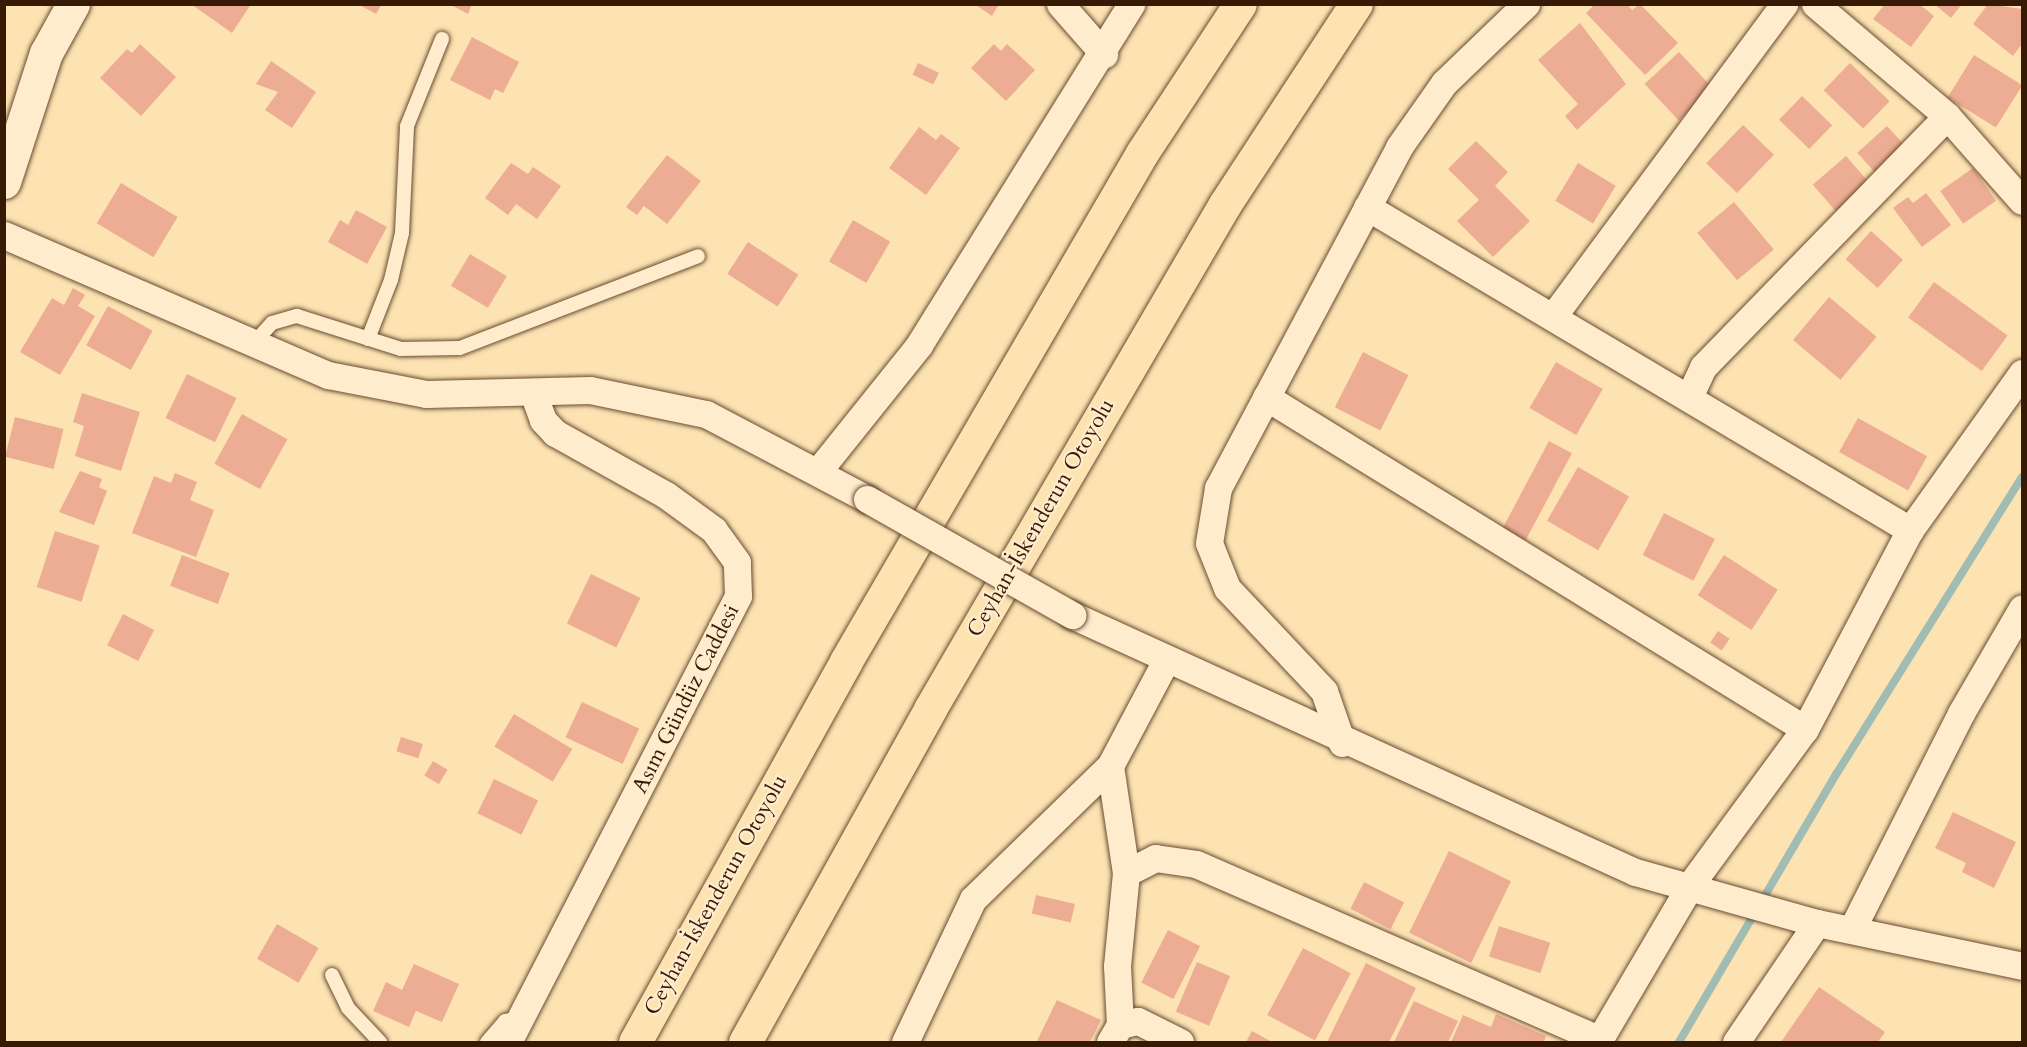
<!DOCTYPE html>
<meta charset="utf-8">
<style>
body{margin:0}
#map{position:relative;width:2027px;height:1047px;overflow:hidden;background:#fde2b2;font-family:Cardo,serif}
div>[style]{position:absolute}
.stream>*{height:8px;margin:-4px;padding:0 4px;transform-origin:4px;border-radius:4px;background:#a1bcb3}
.building>*{inset:0;background:#ecad94;transform-origin:0 0}
.roads{filter:drop-shadow(0 0 2px #684c31) drop-shadow(0 0 2px #684c31)}
.service>*{height:14px;margin:-7px;padding:0 7px;transform-origin:7px;border-radius:7px;background:#feeccd}
.minor>*{height:27px;margin:-13.5px;padding:0 13.5px;transform-origin:13.5px;border-radius:13.5px;background:#feeccd}
.tertiary>*{height:33px;margin:-16.5px;padding:0 16.5px;transform-origin:16.5px;border-radius:16.5px;background:#feeccd}
.motorway>*{height:33px;margin:-16.5px;padding:0 16.5px;transform-origin:16.5px;border-radius:16.5px;background:#fde2b2}
.bridges{filter:drop-shadow(0 0 2px #684c31) drop-shadow(0 0 2px #684c31)}
.minor-bridge>*{height:27px;margin:-13.5px;padding:0 13.5px;transform-origin:13.5px;border-radius:13.5px;background:#feeccd}
span{translate:-50% -50%;white-space:nowrap;text-align:center;line-height:1.15;-webkit-text-stroke:4.5px #feeccd;paint-order:stroke}
.street-label{font-size:22px;color:#371a06}
.frame{position:absolute;inset:0;border:6px solid #371a06;pointer-events:none}
</style>
<div id="map">
<div class="stream">
<div style="left:1679px;top:1042px;width:312px;rotate:-59.6deg"></div>
<div style="left:1837px;top:773px;width:349px;rotate:-58deg"></div>
</div>
<div class="building">
<div style="clip-path:polygon(191px 4px,251px 4px,232px 33px)"></div>
<div style="clip-path:polygon(358px 4px,382px 4px,376px 14px)"></div>
<div style="clip-path:polygon(449px 4px,472px 4px,468px 14px)"></div>
<div style="clip-path:polygon(974px 4px,999px 4px,992px 16px)"></div>
<div style="clip-path:polygon(1595px 4px,1627px 4px,1632px 10px,1640px 4px,1678px 43px,1645px 75px,1586px 13px)"></div>
<div style="clip-path:polygon(1885px 4px,1919px 4px,1934px 16px,1911px 47px,1873px 19px)"></div>
<div style="clip-path:polygon(1934px 4px,1962px 4px,1951px 18px)"></div>
<div style="clip-path:polygon(1988px 4px,2022px 9px,2022px 44px,2013px 56px,1973px 24px)"></div>
<div style="clip-path:polygon(1580px 23px,1626px 84px,1577px 130px,1565px 116px,1578px 104px,1538px 60px)"></div>
<div style="clip-path:polygon(472px 37px,519px 62px,503px 93px,495px 89px,490px 100px,450px 80px)"></div>
<div style="clip-path:polygon(140px 44px,176px 77px,141px 116px,100px 78px,127px 49px,132px 53px)"></div>
<div style="clip-path:polygon(994px 44px,1001px 51px,1007px 44px,1035px 70px,1006px 101px,971px 68px)"></div>
<div style="left:1679px;top:52px;width:50px;height:47px;rotate:47deg"></div>
<div style="left:1974px;top:55px;width:57px;height:50px;rotate:32deg"></div>
<div style="clip-path:polygon(271px 61px,316px 92px,292px 128px,265px 110px,278px 92px,256px 84px)"></div>
<div style="left:918px;top:63px;width:23px;height:13px;rotate:25deg"></div>
<div style="left:1850px;top:63px;width:55px;height:38px;rotate:44deg"></div>
<div style="left:1802px;top:96px;width:42px;height:33px;rotate:44deg"></div>
<div style="left:1743px;top:125px;width:43px;height:53px;rotate:44deg"></div>
<div style="left:1887px;top:126px;width:30px;height:40px;rotate:48deg"></div>
<div style="clip-path:polygon(919px 127px,936px 140px,941px 134px,960px 148px,926px 195px,889px 168px)"></div>
<div style="clip-path:polygon(1476px 141px,1508px 172px,1495px 186px,1530px 221px,1493px 257px,1457px 221px,1479px 200px,1448px 169px)"></div>
<div style="clip-path:polygon(667px 155px,701px 181px,667px 224px,644px 206px,637px 215px,626px 207px)"></div>
<div style="left:1846px;top:156px;width:35px;height:44px;rotate:49deg"></div>
<div style="clip-path:polygon(511px 163px,528px 174px,533px 167px,561px 186px,537px 219px,516px 204px,508px 215px,485px 198px)"></div>
<div style="left:1578px;top:163px;width:44px;height:44px;rotate:31deg"></div>
<div style="left:1973px;top:168px;width:40px;height:40px;rotate:55deg"></div>
<div style="left:121px;top:183px;width:66px;height:47px;rotate:31deg"></div>
<div style="clip-path:polygon(1926px 193px,1951px 225px,1922px 247px,1893px 208px,1908px 197px,1913px 203px)"></div>
<div style="left:1734px;top:202px;width:62px;height:48px;rotate:50deg"></div>
<div style="clip-path:polygon(356px 210px,387px 227px,367px 264px,328px 242px,340px 220px,348px 225px)"></div>
<div style="left:853px;top:220px;width:43px;height:48px;rotate:30deg"></div>
<div style="left:1871px;top:231px;width:43px;height:38px;rotate:42deg"></div>
<div style="left:748px;top:242px;width:60px;height:38px;rotate:33deg"></div>
<div style="left:470px;top:254px;width:43px;height:37px;rotate:31deg"></div>
<div style="left:1934px;top:282px;width:91px;height:44px;rotate:36deg"></div>
<div style="clip-path:polygon(73px 288px,85px 295px,78px 306px,95px 316px,60px 375px,20px 352px,52px 298px,64px 305px)"></div>
<div style="left:1829px;top:297px;width:62px;height:56px;rotate:40deg"></div>
<div style="left:108px;top:306px;width:51px;height:45px;rotate:29deg"></div>
<div style="left:1363px;top:352px;width:51px;height:62px;rotate:27deg"></div>
<div style="left:1556px;top:362px;width:54px;height:53px;rotate:30deg"></div>
<div style="left:187px;top:374px;width:55px;height:49px;rotate:26deg"></div>
<div style="clip-path:polygon(82px 393px,140px 412px,121px 471px,75px 456px,84px 426px,73px 422px)"></div>
<div style="left:242px;top:414px;width:52px;height:57px;rotate:29deg"></div>
<div style="left:15px;top:417px;width:50px;height:41px;rotate:14deg"></div>
<div style="left:1858px;top:418px;width:79px;height:39px;rotate:29deg"></div>
<div style="left:1549px;top:441px;width:26px;height:99px;rotate:28deg"></div>
<div style="left:1578px;top:467px;width:59px;height:62px;rotate:30deg"></div>
<div style="clip-path:polygon(80px 471px,102px 479px,99px 487px,107px 491px,94px 525px,59px 512px)"></div>
<div style="clip-path:polygon(175px 473px,197px 482px,190px 500px,214px 510px,196px 557px,132px 533px,154px 476px,171px 483px)"></div>
<div style="left:1664px;top:513px;width:57px;height:47px;rotate:27deg"></div>
<div style="left:55px;top:531px;width:47px;height:59px;rotate:18deg"></div>
<div style="left:182px;top:555px;width:51px;height:33px;rotate:21deg"></div>
<div style="left:1724px;top:555px;width:64px;height:48px;rotate:33deg"></div>
<div style="left:591px;top:574px;width:55px;height:55px;rotate:26deg"></div>
<div style="left:123px;top:614px;width:35px;height:35px;rotate:27deg"></div>
<div style="left:1718px;top:631px;width:14px;height:14px;rotate:34deg"></div>
<div style="left:582px;top:702px;width:63px;height:39px;rotate:25deg"></div>
<div style="left:514px;top:714px;width:68px;height:38px;rotate:31deg"></div>
<div style="left:401px;top:737px;width:23px;height:15px;rotate:18deg"></div>
<div style="left:433px;top:761px;width:17px;height:17px;rotate:31deg"></div>
<div style="left:494px;top:779px;width:49px;height:38px;rotate:26deg"></div>
<div style="clip-path:polygon(1953px 812px,2016px 842px,1994px 888px,1962px 872px,1966px 863px,1935px 848px)"></div>
<div style="left:1449px;top:851px;width:69px;height:91px;rotate:26deg"></div>
<div style="left:1364px;top:882px;width:45px;height:30px;rotate:27deg"></div>
<div style="left:1036px;top:895px;width:40px;height:19px;rotate:13deg"></div>
<div style="left:277px;top:924px;width:48px;height:40px;rotate:30deg"></div>
<div style="left:1499px;top:926px;width:54px;height:32px;rotate:18deg"></div>
<div style="left:1168px;top:930px;width:36px;height:59px;rotate:27deg"></div>
<div style="left:1303px;top:948px;width:54px;height:76px;rotate:28deg"></div>
<div style="left:1197px;top:962px;width:36px;height:54px;rotate:23deg"></div>
<div style="clip-path:polygon(1366px 963px,1416px 988px,1389px 1042px,1327px 1042px)"></div>
<div style="clip-path:polygon(414px 964px,459px 984px,442px 1022px,416px 1011px,409px 1027px,373px 1011px,386px 982px,402px 990px)"></div>
<div style="clip-path:polygon(1819px 987px,1885px 1032px,1878px 1042px,1781px 1042px)"></div>
<div style="clip-path:polygon(1057px 1000px,1101px 1020px,1090px 1042px,1037px 1041px)"></div>
<div style="clip-path:polygon(1414px 1001px,1458px 1021px,1448px 1042px,1394px 1042px)"></div>
<div style="clip-path:polygon(1496px 1014px,1546px 1036px,1544px 1042px,1451px 1042px,1463px 1015px,1491px 1027px)"></div>
<div style="clip-path:polygon(1252px 1031px,1272px 1042px,1246px 1042px)"></div>
</div>
<div class="roads">
<div class="service">
<div style="left:368px;top:339px;width:63px;rotate:-68.7deg"></div>
<div style="left:391px;top:280px;width:48px;rotate:-76.8deg"></div>
<div style="left:402px;top:233px;width:107px;rotate:-87.3deg"></div>
<div style="left:407px;top:126px;width:94px;rotate:-68.1deg"></div>
<div style="left:254px;top:343px;width:27px;rotate:-48deg"></div>
<div style="left:272px;top:323px;width:26px;rotate:-16deg"></div>
<div style="left:297px;top:316px;width:109px;rotate:17.6deg"></div>
<div style="left:401px;top:349px;width:59px;rotate:-1deg"></div>
<div style="left:460px;top:348px;width:255px;rotate:-21.1deg"></div>
<div style="left:332px;top:975px;width:37px;rotate:64deg"></div>
<div style="left:348px;top:1008px;width:47px;rotate:46.7deg"></div>
<div style="left:487px;top:1042px;width:28px;rotate:-49deg"></div>
<div style="left:505px;top:1021px;width:14px;rotate:-12deg"></div>
</div>
<div class="minor">
<div style="left:1060px;top:4px;width:67px;rotate:48.7deg"></div>
<div style="left:1815px;top:4px;width:173px;rotate:40.3deg"></div>
<div style="left:1947px;top:116px;width:113px;rotate:48.6deg"></div>
<div style="left:1367px;top:207px;width:632px;rotate:30.75deg"></div>
<div style="left:4px;top:235px;width:353px;rotate:23.4deg"></div>
<div style="left:328px;top:375px;width:100px;rotate:11deg"></div>
<div style="left:426px;top:394px;width:164px;rotate:-1.4deg"></div>
<div style="left:590px;top:390px;width:118px;rotate:11.7deg"></div>
<div style="left:706px;top:414px;width:182px;rotate:27.8deg"></div>
<div style="left:1554px;top:315px;width:387px;rotate:-53.5deg"></div>
<div style="left:1690px;top:395px;width:31px;rotate:-65deg"></div>
<div style="left:1703px;top:367px;width:350px;rotate:-45.8deg"></div>
<div style="left:1266px;top:397px;width:633px;rotate:31.63deg"></div>
<div style="left:819px;top:470px;width:160px;rotate:-51.3deg"></div>
<div style="left:919px;top:345px;width:402px;rotate:-58.1deg"></div>
<div style="left:1072px;top:615px;width:619px;rotate:24.54deg"></div>
<div style="left:1635px;top:872px;width:189px;rotate:15.7deg"></div>
<div style="left:1817px;top:923px;width:209px;rotate:11.8deg"></div>
<div style="left:1342px;top:743px;width:55px;rotate:-109.1deg"></div>
<div style="left:1324px;top:691px;width:141px;rotate:-133.3deg"></div>
<div style="left:1227px;top:588px;width:48px;rotate:-111.8deg"></div>
<div style="left:1209px;top:543px;width:56px;rotate:-80.7deg"></div>
<div style="left:1218px;top:488px;width:386px;rotate:-62deg"></div>
<div style="left:1399px;top:147px;width:78px;rotate:-54.9deg"></div>
<div style="left:1444px;top:83px;width:114px;rotate:-43.9deg"></div>
<div style="left:1126px;top:873px;width:33px;rotate:-27deg"></div>
<div style="left:1155px;top:858px;width:41px;rotate:8.3deg"></div>
<div style="left:1196px;top:864px;width:441px;rotate:23.5deg"></div>
<div style="left:1853px;top:927px;width:240px;rotate:-63.2deg"></div>
<div style="left:1961px;top:713px;width:121px;rotate:-59.8deg"></div>
<div style="left:1120px;top:1025px;width:18px;rotate:-13deg"></div>
<div style="left:1138px;top:1021px;width:47px;rotate:26.6deg"></div>
<div style="left:508px;top:1042px;width:502px;rotate:-62.72deg"></div>
<div style="left:738px;top:596px;width:34px;rotate:-92deg"></div>
<div style="left:737px;top:562px;width:39px;rotate:-126deg"></div>
<div style="left:714px;top:530px;width:59px;rotate:-143.9deg"></div>
<div style="left:666px;top:495px;width:127px;rotate:-150.8deg"></div>
<div style="left:555px;top:433px;width:18px;rotate:-133deg"></div>
<div style="left:543px;top:420px;width:30px;rotate:-110deg"></div>
<div style="left:905px;top:1042px;width:158px;rotate:-64.6deg"></div>
<div style="left:973px;top:899px;width:191px;rotate:-44.2deg"></div>
<div style="left:1110px;top:766px;width:118px;rotate:-62.1deg"></div>
<div style="left:1110px;top:1042px;width:20px;rotate:-60deg"></div>
<div style="left:1120px;top:1025px;width:59px;rotate:-92.9deg"></div>
<div style="left:1117px;top:966px;width:93px;rotate:-84.5deg"></div>
<div style="left:1126px;top:873px;width:108px;rotate:-98.5deg"></div>
<div style="left:1598px;top:1042px;width:183px;rotate:-59.5deg"></div>
<div style="left:1691px;top:884px;width:192px;rotate:-53.7deg"></div>
<div style="left:1805px;top:729px;width:225px;rotate:-62.2deg"></div>
<div style="left:1910px;top:530px;width:193px;rotate:-54.5deg"></div>
<div style="left:1736px;top:1042px;width:144px;rotate:-55.8deg"></div>
</div>
<div class="tertiary">
<div style="left:4px;top:182px;width:136px;rotate:-72deg"></div>
<div style="left:46px;top:53px;width:56px;rotate:-61.1deg"></div>
</div>
<div class="motorway">
<div style="left:635px;top:1042px;width:436px;rotate:-61deg"></div>
<div style="left:846px;top:661px;width:588px;rotate:-59.77deg"></div>
<div style="left:1142px;top:153px;width:178px;rotate:-56.7deg"></div>
<div style="left:745px;top:1042px;width:381px;rotate:-60.9deg"></div>
<div style="left:930px;top:709px;width:585px;rotate:-59.71deg"></div>
<div style="left:1225px;top:204px;width:239px;rotate:-56.8deg"></div>
</div>
</div>
<div class="bridges">
<div class="minor-bridge">
<div style="left:867px;top:499px;width:236px;rotate:29.5deg"></div>
</div>
</div>
<div class="street-label">
<span style="left:1041px;top:518px;rotate:-60deg">Ceyhan-İskenderun Otoyolu</span>
<span style="left:686px;top:699px;rotate:-63deg">Asım Gündüz Caddesi</span>
<span style="left:716px;top:895px;rotate:-61deg">Ceyhan-İskenderun Otoyolu</span>
</div>
<div class="frame"></div>
</div>
